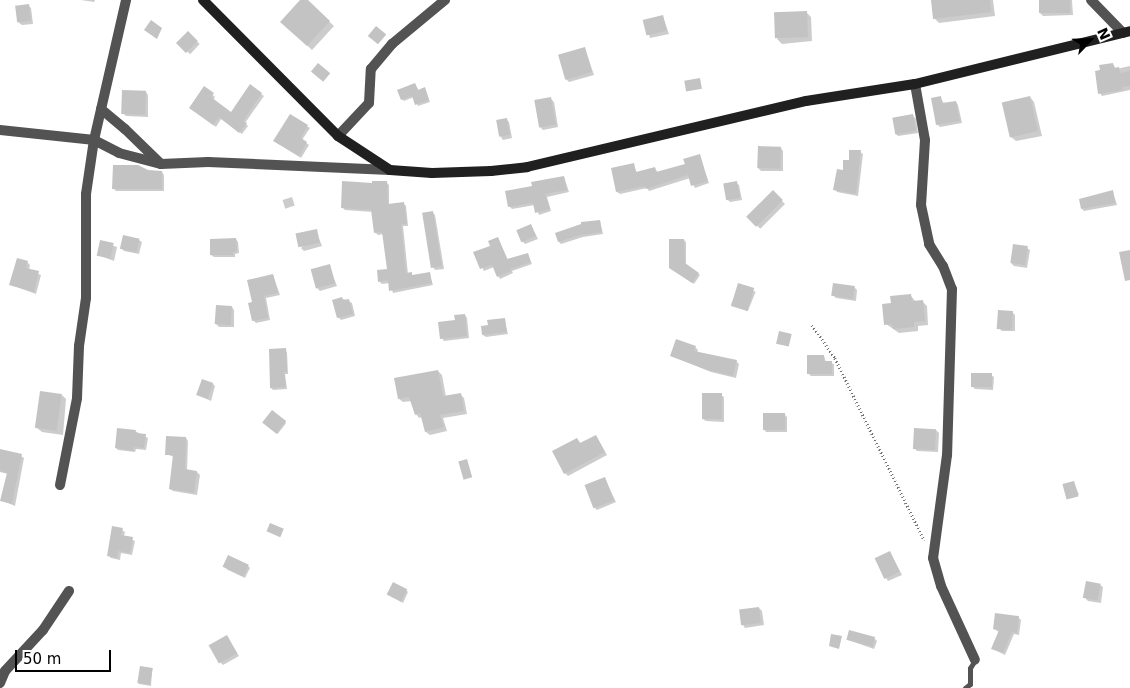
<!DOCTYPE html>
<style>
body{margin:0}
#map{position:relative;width:1130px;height:688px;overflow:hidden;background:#fff;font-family:"DejaVu Sans",sans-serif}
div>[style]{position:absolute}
.shadow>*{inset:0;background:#0003;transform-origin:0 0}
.building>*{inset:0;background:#c3c3c3;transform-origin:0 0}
.path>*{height:2.5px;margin-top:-1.25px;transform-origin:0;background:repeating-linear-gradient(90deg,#757575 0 1px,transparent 0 3.5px)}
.lane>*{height:5px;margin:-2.5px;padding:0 2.5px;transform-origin:2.5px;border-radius:2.5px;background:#535353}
.street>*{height:10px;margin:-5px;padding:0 5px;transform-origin:5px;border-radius:5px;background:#535353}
.secondary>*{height:10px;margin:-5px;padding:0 5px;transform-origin:5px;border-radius:5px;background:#202020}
span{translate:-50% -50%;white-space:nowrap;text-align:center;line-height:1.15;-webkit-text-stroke:5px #fff;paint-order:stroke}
.north{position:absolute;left:1065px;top:15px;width:50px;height:50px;-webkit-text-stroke:4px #fff;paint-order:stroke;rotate:66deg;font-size:14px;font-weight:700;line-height:20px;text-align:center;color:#000}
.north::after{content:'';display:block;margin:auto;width:18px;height:22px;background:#000;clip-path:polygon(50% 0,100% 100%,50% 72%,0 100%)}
.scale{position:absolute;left:15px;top:650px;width:96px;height:22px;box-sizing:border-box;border:2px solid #000;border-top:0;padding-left:6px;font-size:15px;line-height:18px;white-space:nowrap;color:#000;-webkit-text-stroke:4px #fff;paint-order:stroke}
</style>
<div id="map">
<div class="shadow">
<div style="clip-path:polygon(81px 0,95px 0,94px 2px)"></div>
<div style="clip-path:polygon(301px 0,306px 0,334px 26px,312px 50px,282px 22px)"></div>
<div style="clip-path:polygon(932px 0,993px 0,995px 16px,939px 23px,934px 18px)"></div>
<div style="clip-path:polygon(1040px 0,1072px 0,1073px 15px,1043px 16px,1040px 13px)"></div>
<div style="clip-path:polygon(28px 5px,31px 8px,33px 24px,22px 25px,19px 23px)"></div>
<div style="clip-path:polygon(806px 12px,811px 17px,812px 41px,782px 44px,777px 39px)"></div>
<div style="clip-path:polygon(663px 17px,669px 34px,650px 38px,645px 21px)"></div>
<div style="left:377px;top:27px;width:12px;height:11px;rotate:42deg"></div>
<div style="left:188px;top:33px;width:16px;height:14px;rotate:43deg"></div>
<div style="clip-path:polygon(585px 49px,594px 75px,569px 82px,566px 79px)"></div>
<div style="clip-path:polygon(1113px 64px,1116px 69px,1130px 66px,1130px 90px,1102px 96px,1100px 93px,1101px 71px)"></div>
<div style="clip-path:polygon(415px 84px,419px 91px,426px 91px,430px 102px,418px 106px,414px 97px,404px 101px,402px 99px)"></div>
<div style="clip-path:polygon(205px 88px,215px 97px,213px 100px,231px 114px,261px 94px,264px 96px,245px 123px,248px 126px,242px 134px,221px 119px,216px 127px,193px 110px)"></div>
<div style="clip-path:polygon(146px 92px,148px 95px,148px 117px,126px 116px,123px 113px)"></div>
<div style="clip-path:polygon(1030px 97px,1034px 102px,1042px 136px,1016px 141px,1011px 137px)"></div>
<div style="clip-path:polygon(941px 98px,944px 104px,956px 102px,958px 105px,962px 123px,940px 127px,937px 124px)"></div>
<div style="clip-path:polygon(551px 99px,554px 102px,558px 127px,543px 130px,540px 127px)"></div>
<div style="clip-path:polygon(290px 116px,310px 128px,302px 140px,309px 145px,301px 158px,277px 143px)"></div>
<div style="clip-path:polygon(913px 116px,916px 119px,918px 133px,898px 136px,895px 133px)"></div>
<div style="clip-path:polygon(506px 119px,509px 122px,512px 138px,503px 140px,501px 137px)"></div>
<div style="clip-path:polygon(781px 148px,783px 151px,783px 171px,761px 171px,758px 168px)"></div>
<div style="clip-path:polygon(860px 152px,863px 154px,858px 196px,837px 192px,835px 189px,844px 172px,850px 161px)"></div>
<div style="clip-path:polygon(699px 156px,709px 183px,695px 188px,690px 178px,649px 191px,647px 188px,620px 194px,617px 192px,633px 164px,637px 173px,655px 168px,658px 173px,686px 165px)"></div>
<div style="clip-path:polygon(148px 171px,162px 172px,164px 175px,164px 191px,116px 191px,113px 188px)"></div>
<div style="clip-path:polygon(564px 177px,569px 192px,547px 197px,551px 211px,539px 215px,535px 205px,512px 209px,510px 207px,507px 192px,534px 187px)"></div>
<div style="clip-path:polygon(386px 182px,389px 185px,389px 205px,404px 204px,406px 206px,408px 226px,403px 226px,408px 274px,414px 276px,429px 273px,433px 285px,393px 293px,390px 283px,382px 284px,379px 281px,388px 270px,384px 234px,378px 235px,376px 233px,373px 212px,345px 210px,342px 207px,373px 185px)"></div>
<div style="clip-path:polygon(736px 183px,739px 185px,742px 200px,730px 202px,728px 200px)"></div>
<div style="left:773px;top:192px;width:17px;height:35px;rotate:45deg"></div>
<div style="clip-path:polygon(1113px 192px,1117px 205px,1084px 211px,1082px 209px)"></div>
<div style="left:292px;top:197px;width:9px;height:10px;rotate:72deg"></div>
<div style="clip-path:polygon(432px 212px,435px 215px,444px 269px,435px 270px,433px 267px)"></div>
<div style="clip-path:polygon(600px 221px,603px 234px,583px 237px,561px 244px,559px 242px,556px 233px)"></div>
<div style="clip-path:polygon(531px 225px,538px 239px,525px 244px,522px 241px)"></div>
<div style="clip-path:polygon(316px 231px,322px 246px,304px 251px,301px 248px)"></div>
<div style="clip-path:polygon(498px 238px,508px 260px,527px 254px,532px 264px,512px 271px,513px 273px,500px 279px,494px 267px,484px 271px,475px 253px,491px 246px)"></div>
<div style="clip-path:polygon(236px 239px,238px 242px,239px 253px,235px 254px,235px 257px,214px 257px,211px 255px)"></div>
<div style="clip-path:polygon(139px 240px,142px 242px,139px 254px,124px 251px,121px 248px)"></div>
<div style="clip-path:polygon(684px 240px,686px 242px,686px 266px,700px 275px,694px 284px,673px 269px)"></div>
<div style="clip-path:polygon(101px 242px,117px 247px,114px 261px,98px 255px)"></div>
<div style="clip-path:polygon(1027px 248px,1030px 250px,1027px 268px,1014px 266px,1011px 263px)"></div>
<div style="clip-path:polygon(27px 262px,30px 265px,29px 270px,41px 275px,36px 294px,11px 285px)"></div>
<div style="clip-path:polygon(329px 266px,337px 286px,320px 291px,317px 288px)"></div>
<div style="clip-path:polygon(273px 275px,280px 295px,266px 298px,270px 320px,256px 323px,253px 320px,254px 303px)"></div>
<div style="left:739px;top:285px;width:18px;height:21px;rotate:22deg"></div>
<div style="clip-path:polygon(854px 287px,857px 290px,856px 301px,836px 298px,833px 295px)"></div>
<div style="clip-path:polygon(911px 296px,916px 302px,922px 301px,927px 306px,928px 325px,918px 326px,918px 331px,899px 333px,886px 324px,892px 304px)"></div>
<div style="clip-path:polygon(341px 298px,352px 303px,355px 316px,341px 320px,338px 317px)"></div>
<div style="clip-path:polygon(232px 307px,234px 310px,234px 327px,219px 327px,216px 324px)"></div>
<div style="clip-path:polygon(1012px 312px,1015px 315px,1015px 331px,1002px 331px,999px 328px)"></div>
<div style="clip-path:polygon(465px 315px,467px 318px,469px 338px,444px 341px,442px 338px,456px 321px)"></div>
<div style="clip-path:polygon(504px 319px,508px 334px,486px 337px,483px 335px,489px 326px)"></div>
<div style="clip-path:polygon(695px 347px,698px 350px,697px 353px,736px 361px,739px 364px,736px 378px,711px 372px,672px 356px)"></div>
<div style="clip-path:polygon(270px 350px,285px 350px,287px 352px,288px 374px,285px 374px,287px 389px,273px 390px,271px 388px)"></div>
<div style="clip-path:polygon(824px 356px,826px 362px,834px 364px,834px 376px,811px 376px,808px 373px)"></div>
<div style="clip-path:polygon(438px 371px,442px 375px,446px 397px,461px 395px,464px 398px,467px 414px,443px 418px,447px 431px,430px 435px,426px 432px,422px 417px,419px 418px,416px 414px,412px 401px,403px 402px,399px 399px)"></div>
<div style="clip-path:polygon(991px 375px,994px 377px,993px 390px,975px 389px,972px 386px)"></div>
<div style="clip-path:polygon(213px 384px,215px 386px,211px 401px,198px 395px)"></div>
<div style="clip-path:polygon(62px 395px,66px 399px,63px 435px,42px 432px,37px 428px)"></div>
<div style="clip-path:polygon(721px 395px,724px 397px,724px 422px,706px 421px,703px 419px)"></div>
<div style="left:272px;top:412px;width:18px;height:14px;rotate:38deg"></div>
<div style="clip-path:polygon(784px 414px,787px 417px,787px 432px,766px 432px,764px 429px)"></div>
<div style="clip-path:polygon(936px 430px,939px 433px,938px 452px,917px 451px,915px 449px)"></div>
<div style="clip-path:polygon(135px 431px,148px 438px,146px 450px,136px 449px,135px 452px,118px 450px,116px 448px)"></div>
<div style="clip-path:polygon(596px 436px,607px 455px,568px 476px,565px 473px,577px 439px,581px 444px)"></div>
<div style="clip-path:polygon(186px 438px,188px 441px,187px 471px,197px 472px,200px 475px,197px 495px,173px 491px,170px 489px,174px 457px,166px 454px)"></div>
<div style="clip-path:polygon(0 451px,21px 456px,24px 458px,15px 506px,1px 500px,8px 474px,0 472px)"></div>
<div style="clip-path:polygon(605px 479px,616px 502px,597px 510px,594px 507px)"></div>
<div style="clip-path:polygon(1074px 482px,1079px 495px,1067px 499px,1064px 485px)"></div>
<div style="clip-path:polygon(122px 530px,125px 532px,124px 536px,135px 541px,132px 555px,121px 553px,120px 560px,111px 558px,108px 555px)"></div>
<div style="clip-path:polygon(890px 552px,902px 575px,888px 581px,886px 578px)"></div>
<div style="clip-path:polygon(248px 566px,250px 568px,245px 578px,226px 569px)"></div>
<div style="clip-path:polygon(1100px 585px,1103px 587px,1101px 603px,1088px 601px,1085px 598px)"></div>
<div style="clip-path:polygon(406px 590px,408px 592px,403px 603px,388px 594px)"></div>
<div style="clip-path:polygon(759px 608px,762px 611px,764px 625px,745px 628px,743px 625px)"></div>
<div style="clip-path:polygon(1019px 618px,1021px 620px,1019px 635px,1014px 634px,1005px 655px,995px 650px,993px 648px,999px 632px,994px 629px)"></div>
<div style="clip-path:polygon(227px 637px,239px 656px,223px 665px,220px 662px)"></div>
<div style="clip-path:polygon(874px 638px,877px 641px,874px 649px,848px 640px)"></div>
<div style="clip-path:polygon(152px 670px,151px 686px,139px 684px,138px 683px)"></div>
</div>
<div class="building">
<div style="clip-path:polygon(300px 0,308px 0,330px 21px,307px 46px,280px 22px)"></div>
<div style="clip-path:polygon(931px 0,990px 0,991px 12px,933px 19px)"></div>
<div style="left:1039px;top:0;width:31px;height:13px"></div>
<div style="left:29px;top:4px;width:17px;height:14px;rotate:83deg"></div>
<div style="left:807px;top:11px;width:26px;height:33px;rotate:88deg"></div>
<div style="left:663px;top:15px;width:16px;height:21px;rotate:76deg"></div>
<div style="clip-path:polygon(151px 20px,162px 28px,157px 39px,144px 30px)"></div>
<div style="left:376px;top:26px;width:13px;height:13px;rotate:39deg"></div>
<div style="left:188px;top:31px;width:14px;height:17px;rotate:45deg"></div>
<div style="left:585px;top:47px;width:26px;height:28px;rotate:74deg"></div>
<div style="left:318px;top:63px;width:16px;height:11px;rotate:40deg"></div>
<div style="clip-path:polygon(1113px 63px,1114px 68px,1119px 67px,1120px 73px,1130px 71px,1130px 86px,1122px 87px,1123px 90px,1098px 94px,1095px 71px,1100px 70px,1099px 65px)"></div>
<div style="left:700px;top:78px;width:11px;height:16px;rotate:80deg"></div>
<div style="clip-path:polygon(415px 83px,418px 90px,425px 87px,429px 100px,415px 105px,412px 96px,401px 100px,397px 90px)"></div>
<div style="clip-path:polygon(250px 84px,262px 93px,243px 121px,247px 123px,239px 133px,219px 117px,213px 125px,189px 108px,204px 86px,214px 93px,211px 97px,231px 112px)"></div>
<div style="left:122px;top:90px;width:24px;height:24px;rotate:2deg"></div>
<div style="clip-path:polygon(941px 96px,942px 103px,956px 101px,960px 121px,936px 125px,931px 98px)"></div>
<div style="left:1030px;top:96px;width:36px;height:29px;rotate:77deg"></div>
<div style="left:551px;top:97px;width:28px;height:17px;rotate:80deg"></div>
<div style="clip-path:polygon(290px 114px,308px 125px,301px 138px,307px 142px,299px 156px,273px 141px)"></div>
<div style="left:913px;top:114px;width:17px;height:21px;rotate:80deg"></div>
<div style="left:507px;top:118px;width:17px;height:11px;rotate:80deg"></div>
<div style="left:758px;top:146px;width:23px;height:22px;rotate:2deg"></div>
<div style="clip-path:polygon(849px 150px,861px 150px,856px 194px,833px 190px,837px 169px,843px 170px,843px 160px,849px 160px)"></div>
<div style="clip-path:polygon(700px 154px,708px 181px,691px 186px,688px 175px,646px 189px,645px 186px,616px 192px,611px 168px,634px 163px,636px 172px,655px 167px,656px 172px,685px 164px,683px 159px)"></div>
<div style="clip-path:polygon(113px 165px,138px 165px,148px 170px,162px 171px,162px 189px,112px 189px)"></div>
<div style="clip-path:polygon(564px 176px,567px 190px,545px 194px,550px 209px,535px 213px,533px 203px,508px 207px,505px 191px,532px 186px,531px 182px)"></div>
<div style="clip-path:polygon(342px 181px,372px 183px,372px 181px,387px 181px,388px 204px,404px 202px,407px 224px,401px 224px,406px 273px,412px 272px,412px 275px,430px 272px,432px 283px,389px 291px,388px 280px,378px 282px,377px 270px,387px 269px,382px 232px,374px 233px,371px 210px,341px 208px)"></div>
<div style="left:737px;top:181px;width:17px;height:14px;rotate:80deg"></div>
<div style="left:773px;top:190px;width:14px;height:38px;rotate:45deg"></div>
<div style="clip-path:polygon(1113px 190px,1115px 203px,1081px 209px,1079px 199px)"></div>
<div style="left:433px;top:211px;width:56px;height:11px;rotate:81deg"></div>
<div style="clip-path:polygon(600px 220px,602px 232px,580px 235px,558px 242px,555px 233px,581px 224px,581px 222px)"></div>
<div style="left:531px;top:224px;width:13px;height:16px;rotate:67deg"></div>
<div style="left:317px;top:229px;width:14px;height:22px;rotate:78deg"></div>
<div style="left:123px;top:235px;width:17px;height:14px;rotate:13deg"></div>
<div style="clip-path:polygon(498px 237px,507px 259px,528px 253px,531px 262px,510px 269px,511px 271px,497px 277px,492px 265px,480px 269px,473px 252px,490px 246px,488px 241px)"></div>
<div style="clip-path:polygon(236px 238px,237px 251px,233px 252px,233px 255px,210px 255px,210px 239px)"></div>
<div style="clip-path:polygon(669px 239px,684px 239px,685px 263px,699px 273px,692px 283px,669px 268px)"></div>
<div style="left:100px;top:240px;width:14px;height:16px;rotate:12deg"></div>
<div style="left:1013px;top:244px;width:15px;height:19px;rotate:8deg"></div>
<div style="clip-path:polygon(1130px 250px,1130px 280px,1125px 281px,1119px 252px)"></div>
<div style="clip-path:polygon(17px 258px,28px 261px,26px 268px,39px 271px,34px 292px,9px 285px)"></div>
<div style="left:330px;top:264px;width:20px;height:20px;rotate:75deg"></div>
<div style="clip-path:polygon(273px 274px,278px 293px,264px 296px,268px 318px,252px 321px,248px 303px,252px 302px,247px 280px)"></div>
<div style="left:738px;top:283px;width:17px;height:24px;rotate:17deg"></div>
<div style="left:833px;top:283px;width:22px;height:13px;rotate:8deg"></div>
<div style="clip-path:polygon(911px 294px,912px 301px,923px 300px,925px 321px,914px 322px,914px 327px,893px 329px,892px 324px,884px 325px,882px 304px,891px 303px,890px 296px)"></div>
<div style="clip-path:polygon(342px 297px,343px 300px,349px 299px,353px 314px,337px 318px,332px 300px)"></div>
<div style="left:216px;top:305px;width:16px;height:19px;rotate:4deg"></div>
<div style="left:998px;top:310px;width:15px;height:19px;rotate:4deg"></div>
<div style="clip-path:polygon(465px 314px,467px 336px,440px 339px,438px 322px,455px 320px,454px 315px)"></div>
<div style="clip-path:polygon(505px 318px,507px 332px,482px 335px,481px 326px,488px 325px,487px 320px)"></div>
<div style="left:779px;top:331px;width:13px;height:13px;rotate:13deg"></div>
<div style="clip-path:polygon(676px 339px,696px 346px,694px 351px,737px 360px,733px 376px,707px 370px,670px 356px)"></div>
<div style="clip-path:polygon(286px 348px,287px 372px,284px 372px,286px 387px,270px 388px,269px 349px)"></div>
<div style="clip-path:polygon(807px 355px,824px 355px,824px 361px,832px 361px,832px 374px,807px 374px)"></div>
<div style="clip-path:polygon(438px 370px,443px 396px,461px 393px,464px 411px,440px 415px,444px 427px,425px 432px,420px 413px,415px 415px,409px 397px,398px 399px,394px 378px)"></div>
<div style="left:971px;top:373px;width:21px;height:14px"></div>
<div style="left:202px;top:379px;width:12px;height:17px;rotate:20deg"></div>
<div style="left:40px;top:391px;width:22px;height:37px;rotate:8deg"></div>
<div style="left:702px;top:393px;width:20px;height:26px"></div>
<div style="left:272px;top:410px;width:18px;height:16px;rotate:38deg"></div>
<div style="left:763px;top:413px;width:22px;height:17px"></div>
<div style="clip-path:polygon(117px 428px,136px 430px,135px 433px,146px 434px,144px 448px,134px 447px,133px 451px,115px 448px)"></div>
<div style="left:914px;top:428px;width:22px;height:21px;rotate:3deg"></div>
<div style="clip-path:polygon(596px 435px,605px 452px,564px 474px,552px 451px,577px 438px,580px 443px)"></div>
<div style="clip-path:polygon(166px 436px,186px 437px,185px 469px,197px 471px,194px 493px,169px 489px,173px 455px,165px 455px)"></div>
<div style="clip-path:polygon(0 449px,22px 454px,12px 504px,0 501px,7px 473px,0 471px)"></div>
<div style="left:467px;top:459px;width:19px;height:9px;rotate:74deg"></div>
<div style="left:605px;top:477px;width:25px;height:22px;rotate:69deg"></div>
<div style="left:1074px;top:481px;width:16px;height:12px;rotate:75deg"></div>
<div style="left:270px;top:523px;width:15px;height:9px;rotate:23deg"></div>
<div style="clip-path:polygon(112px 526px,123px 528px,121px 535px,133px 537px,130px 553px,118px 551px,117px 558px,107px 556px)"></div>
<div style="left:890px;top:551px;width:23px;height:17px;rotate:65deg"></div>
<div style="left:228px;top:555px;width:23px;height:13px;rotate:25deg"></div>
<div style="left:1086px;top:581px;width:15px;height:17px;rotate:11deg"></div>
<div style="left:393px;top:582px;width:16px;height:14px;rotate:27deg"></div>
<div style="left:759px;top:607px;width:16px;height:20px;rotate:83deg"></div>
<div style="clip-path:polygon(995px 613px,1019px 616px,1017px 633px,1012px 632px,1003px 653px,991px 649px,999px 630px,993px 629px)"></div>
<div style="left:849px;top:630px;width:27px;height:10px;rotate:15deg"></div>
<div style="clip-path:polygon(831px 634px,842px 636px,839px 649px,829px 646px)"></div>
<div style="left:227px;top:635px;width:21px;height:21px;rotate:61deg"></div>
<div style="left:140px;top:666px;width:13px;height:17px;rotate:9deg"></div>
</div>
<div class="path">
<div style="left:812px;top:325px;width:40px;rotate:55.1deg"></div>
<div style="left:835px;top:358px;width:203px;rotate:63.9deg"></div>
</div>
<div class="lane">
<div style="left:965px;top:688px;width:6px;rotate:-39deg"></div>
<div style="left:970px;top:684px;width:16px;rotate:-90deg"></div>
<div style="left:970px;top:668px;width:9px;rotate:-58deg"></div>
</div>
<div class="street">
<div style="left:1091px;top:0;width:46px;rotate:45.9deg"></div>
<div style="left:915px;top:84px;width:57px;rotate:79.9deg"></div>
<div style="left:925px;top:140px;width:65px;rotate:93.5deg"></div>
<div style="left:921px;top:205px;width:40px;rotate:78deg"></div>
<div style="left:929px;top:244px;width:26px;rotate:58deg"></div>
<div style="left:943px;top:266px;width:25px;rotate:69deg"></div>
<div style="left:952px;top:289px;width:166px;rotate:91.7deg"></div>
<div style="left:947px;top:455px;width:104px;rotate:97.7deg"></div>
<div style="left:933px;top:558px;width:29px;rotate:74deg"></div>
<div style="left:941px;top:586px;width:81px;rotate:65.3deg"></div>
<div style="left:101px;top:109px;width:31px;rotate:40deg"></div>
<div style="left:125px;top:129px;width:50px;rotate:44.2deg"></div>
<div style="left:0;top:130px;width:95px;rotate:6.1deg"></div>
<div style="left:94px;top:140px;width:144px;rotate:-77.1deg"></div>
<div style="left:338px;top:136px;width:45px;rotate:-46.8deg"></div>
<div style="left:369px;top:103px;width:34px;rotate:-87deg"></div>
<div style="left:371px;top:69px;width:33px;rotate:-50deg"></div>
<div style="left:392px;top:44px;width:69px;rotate:-39.7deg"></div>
<div style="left:60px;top:485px;width:89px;rotate:-78.9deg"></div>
<div style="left:77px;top:398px;width:52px;rotate:-87.8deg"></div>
<div style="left:79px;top:346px;width:49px;rotate:-81.7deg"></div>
<div style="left:86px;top:298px;width:104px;rotate:-90deg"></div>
<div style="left:86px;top:194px;width:55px;rotate:-81.6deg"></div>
<div style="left:94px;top:140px;width:28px;rotate:27deg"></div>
<div style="left:119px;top:153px;width:43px;rotate:14.7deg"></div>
<div style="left:161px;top:164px;width:47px;rotate:-2.4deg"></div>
<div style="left:208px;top:162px;width:182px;rotate:2.5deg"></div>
<div style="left:0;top:683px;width:13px;rotate:-67deg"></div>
<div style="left:5px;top:671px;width:56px;rotate:-47.2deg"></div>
<div style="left:43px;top:630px;width:47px;rotate:-56.3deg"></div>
</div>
<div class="secondary">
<div style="left:203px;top:0;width:192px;rotate:45.2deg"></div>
<div style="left:338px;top:136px;width:62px;rotate:33.2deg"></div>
<div style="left:390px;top:170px;width:42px;rotate:4.1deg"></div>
<div style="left:432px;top:173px;width:59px;rotate:-1.9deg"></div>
<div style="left:491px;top:171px;width:36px;rotate:-6deg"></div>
<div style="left:527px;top:167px;width:287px;rotate:-13.3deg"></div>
<div style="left:806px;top:101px;width:110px;rotate:-8.9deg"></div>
<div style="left:915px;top:84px;width:221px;rotate:-13.8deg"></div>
</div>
<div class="north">N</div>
<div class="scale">50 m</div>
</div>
